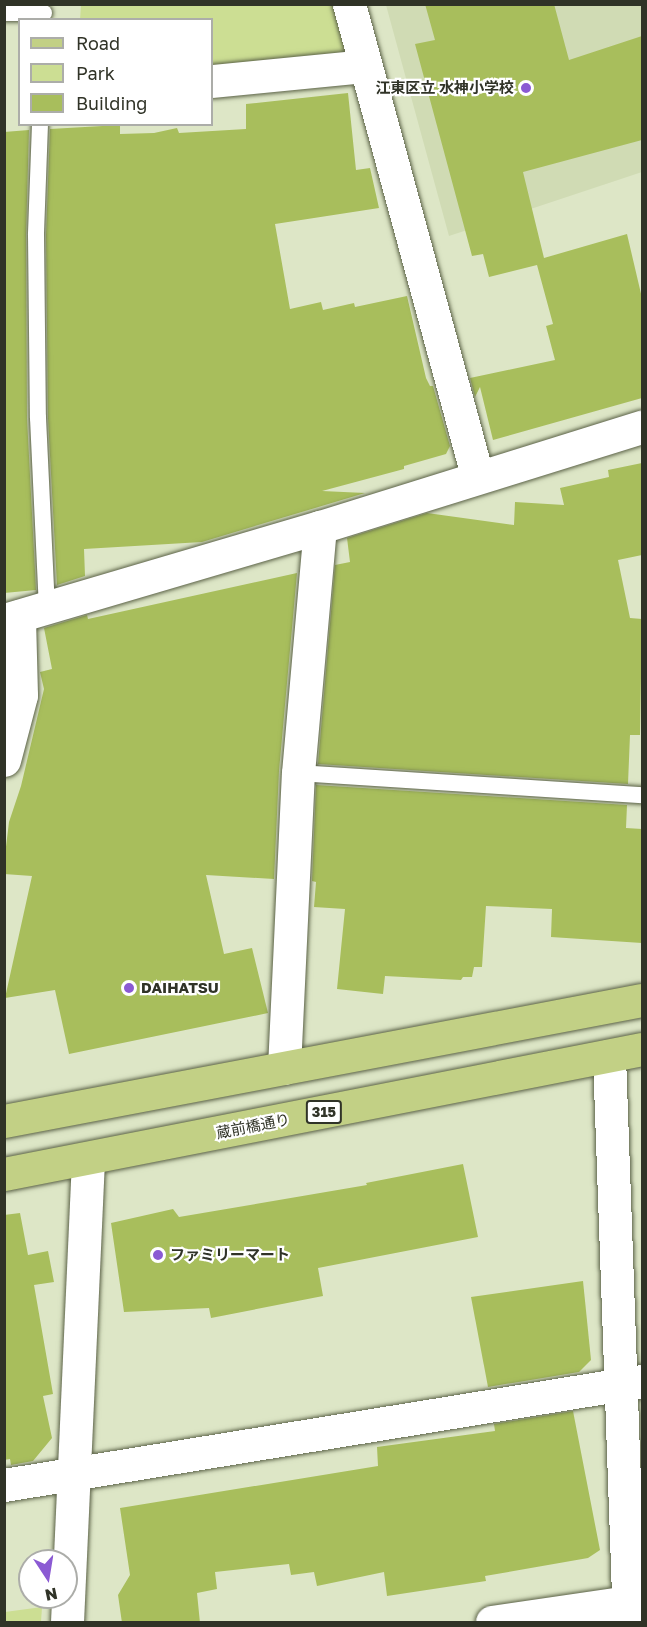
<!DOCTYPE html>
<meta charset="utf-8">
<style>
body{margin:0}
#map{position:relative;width:647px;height:1627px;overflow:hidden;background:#dde6c6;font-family:"Golos Text","Noto Sans JP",sans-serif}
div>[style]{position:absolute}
.built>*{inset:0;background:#d0dbb4}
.green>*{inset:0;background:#ccde93}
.building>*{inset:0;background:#a8be5c}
.roads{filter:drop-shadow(0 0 2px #5b6247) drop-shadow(0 0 2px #5b6247)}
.lane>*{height:16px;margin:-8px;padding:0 8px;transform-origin:8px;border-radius:8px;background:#fff}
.street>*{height:33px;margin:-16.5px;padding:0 16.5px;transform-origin:16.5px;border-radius:16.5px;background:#fff}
.primary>*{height:33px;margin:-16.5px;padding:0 16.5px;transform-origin:16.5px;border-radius:16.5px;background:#c2d085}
.dots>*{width:16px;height:16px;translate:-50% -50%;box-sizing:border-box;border:3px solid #fff;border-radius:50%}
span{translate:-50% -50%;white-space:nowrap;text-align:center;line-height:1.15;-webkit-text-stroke:4.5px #fff;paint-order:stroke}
.shield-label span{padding:2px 4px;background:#fff;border:2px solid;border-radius:4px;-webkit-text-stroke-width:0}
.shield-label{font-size:14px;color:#303327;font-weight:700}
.poi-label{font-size:15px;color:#303327;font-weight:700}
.right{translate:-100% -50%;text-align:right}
.left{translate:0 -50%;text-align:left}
.street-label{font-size:15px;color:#303327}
.frame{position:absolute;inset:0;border:6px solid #303327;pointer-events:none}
.legend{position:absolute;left:18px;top:18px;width:195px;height:108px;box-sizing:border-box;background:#fff;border:2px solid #acada9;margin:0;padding:8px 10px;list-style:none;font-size:18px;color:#303327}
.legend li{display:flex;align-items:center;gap:12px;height:30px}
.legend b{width:30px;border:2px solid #acada9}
.north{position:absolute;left:18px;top:1549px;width:60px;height:60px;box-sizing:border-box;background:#fff;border:2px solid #acada9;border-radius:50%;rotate:168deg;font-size:16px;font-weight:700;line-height:24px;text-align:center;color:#303327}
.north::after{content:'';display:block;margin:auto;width:21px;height:27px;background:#8b5ad3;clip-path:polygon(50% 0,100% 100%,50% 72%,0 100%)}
</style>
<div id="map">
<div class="built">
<div style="clip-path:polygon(386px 5px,642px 5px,642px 172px,449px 236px)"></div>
</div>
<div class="green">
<div style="clip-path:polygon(81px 5px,345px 5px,363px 58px,212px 71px,212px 20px,80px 20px)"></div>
<div style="clip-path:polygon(42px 1607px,41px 1622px,5px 1622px,5px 1612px)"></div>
</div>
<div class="building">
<div style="clip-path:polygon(425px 4px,554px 4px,569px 60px,642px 36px,642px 140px,523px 172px,544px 258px,627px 234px,642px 298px,642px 398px,493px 440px,480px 387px,475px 397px,470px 378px,555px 360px,546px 326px,553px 324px,537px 265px,489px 277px,483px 254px,472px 256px,415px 44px,435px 40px)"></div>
<div style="clip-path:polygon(348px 93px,356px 170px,370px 168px,379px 208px,275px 224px,290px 309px,321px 302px,323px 310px,354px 303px,355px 307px,407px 296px,426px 378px,430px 386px,433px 386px,450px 446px,446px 454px,404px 466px,404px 469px,322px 491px,365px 493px,202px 542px,84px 549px,85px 576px,57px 585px,48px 418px,46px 235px,50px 129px,120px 125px,120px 134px,154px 133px,177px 128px,179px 133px,246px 129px,246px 104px)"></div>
<div style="clip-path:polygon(29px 130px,26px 235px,27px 418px,36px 590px,4px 593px,4px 132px)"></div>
<div style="clip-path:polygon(642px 463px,642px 555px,618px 560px,630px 618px,642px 619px,640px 735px,630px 735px,628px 784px,318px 764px,335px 565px,350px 562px,347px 538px,427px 513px,514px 525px,515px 502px,564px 505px,560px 488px,609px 477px,608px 470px)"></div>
<div style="clip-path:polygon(297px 573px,279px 771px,274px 879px,206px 875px,224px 954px,252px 948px,268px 1013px,69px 1054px,55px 990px,5px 998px,32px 876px,4px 874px,4px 863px,9px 822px,21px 786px,44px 689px,40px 672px,52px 669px,44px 628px,87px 615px,88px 619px)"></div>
<div style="clip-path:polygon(316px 785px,627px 805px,626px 828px,642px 829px,642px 943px,551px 937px,552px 909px,486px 906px,482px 967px,474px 967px,472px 977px,463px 977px,461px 980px,385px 976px,383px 994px,337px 989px,345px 909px,314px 907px,316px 882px,312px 881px)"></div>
<div style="clip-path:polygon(463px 1164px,478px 1237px,318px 1268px,323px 1296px,211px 1318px,209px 1308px,124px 1312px,111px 1223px,173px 1209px,179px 1217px,367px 1185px,366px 1183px)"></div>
<div style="clip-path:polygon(20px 1213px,28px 1255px,48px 1251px,54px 1282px,34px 1285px,53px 1394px,43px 1396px,52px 1438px,33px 1461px,11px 1465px,10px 1459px,4px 1460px,4px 1215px)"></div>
<div style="clip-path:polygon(583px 1281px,591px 1360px,579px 1372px,488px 1387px,471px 1297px)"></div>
<div style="clip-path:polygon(573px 1411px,600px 1550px,588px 1558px,485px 1576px,486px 1581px,387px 1596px,384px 1572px,317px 1586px,314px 1572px,291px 1575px,289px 1564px,215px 1572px,217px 1589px,197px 1593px,200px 1623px,122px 1623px,118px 1595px,130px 1575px,120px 1508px,378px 1466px,377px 1447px,495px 1431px,494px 1424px)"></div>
</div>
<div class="roads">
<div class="lane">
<div style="left:4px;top:13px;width:40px"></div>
<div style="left:40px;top:124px;width:111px;rotate:92.1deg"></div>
<div style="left:36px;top:235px;width:183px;rotate:89.4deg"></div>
<div style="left:38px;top:418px;width:188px;rotate:87.3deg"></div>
<div style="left:298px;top:773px;width:345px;rotate:3.7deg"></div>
</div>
<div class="street">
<div style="left:349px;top:4px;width:489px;rotate:74.8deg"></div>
<div style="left:212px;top:81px;width:154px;rotate:-5.6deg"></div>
<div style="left:4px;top:620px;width:329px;rotate:-16.4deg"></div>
<div style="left:320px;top:527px;width:337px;rotate:-17.3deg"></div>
<div style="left:4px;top:760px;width:67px;rotate:-75.3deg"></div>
<div style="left:21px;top:695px;width:79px;rotate:-91.5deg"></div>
<div style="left:609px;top:1056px;width:566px;rotate:87.98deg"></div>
<div style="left:284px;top:1068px;width:295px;rotate:-87.3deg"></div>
<div style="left:298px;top:773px;width:247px;rotate:-84.9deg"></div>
<div style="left:4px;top:1485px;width:646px;rotate:-9.26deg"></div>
<div style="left:67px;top:1622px;width:464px;rotate:-87.4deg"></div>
<div style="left:492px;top:1622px;width:152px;rotate:-8.3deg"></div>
</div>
<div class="primary">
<div style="left:4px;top:1121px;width:649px;rotate:-10.74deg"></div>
<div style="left:4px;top:1174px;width:650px;rotate:-11.09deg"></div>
</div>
</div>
<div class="dots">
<div style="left:526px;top:88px;background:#8b5ad3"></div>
<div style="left:129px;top:988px;background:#8b5ad3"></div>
<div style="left:158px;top:1255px;background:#8b5ad3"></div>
</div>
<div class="shield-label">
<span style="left:324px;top:1112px">315</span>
</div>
<div class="poi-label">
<span class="right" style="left:514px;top:88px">江東区立 水神小学校</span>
<span class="left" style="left:141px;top:988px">DAIHATSU</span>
<span class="left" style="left:170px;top:1255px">ファミリーマート</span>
</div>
<div class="street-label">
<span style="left:253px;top:1126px;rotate:-11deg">蔵前橋通り</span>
</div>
<div class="frame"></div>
<ul class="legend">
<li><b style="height:8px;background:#c2d085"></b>Road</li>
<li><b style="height:16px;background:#ccde93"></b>Park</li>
<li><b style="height:16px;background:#a8be5c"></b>Building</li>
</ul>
<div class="north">N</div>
</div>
